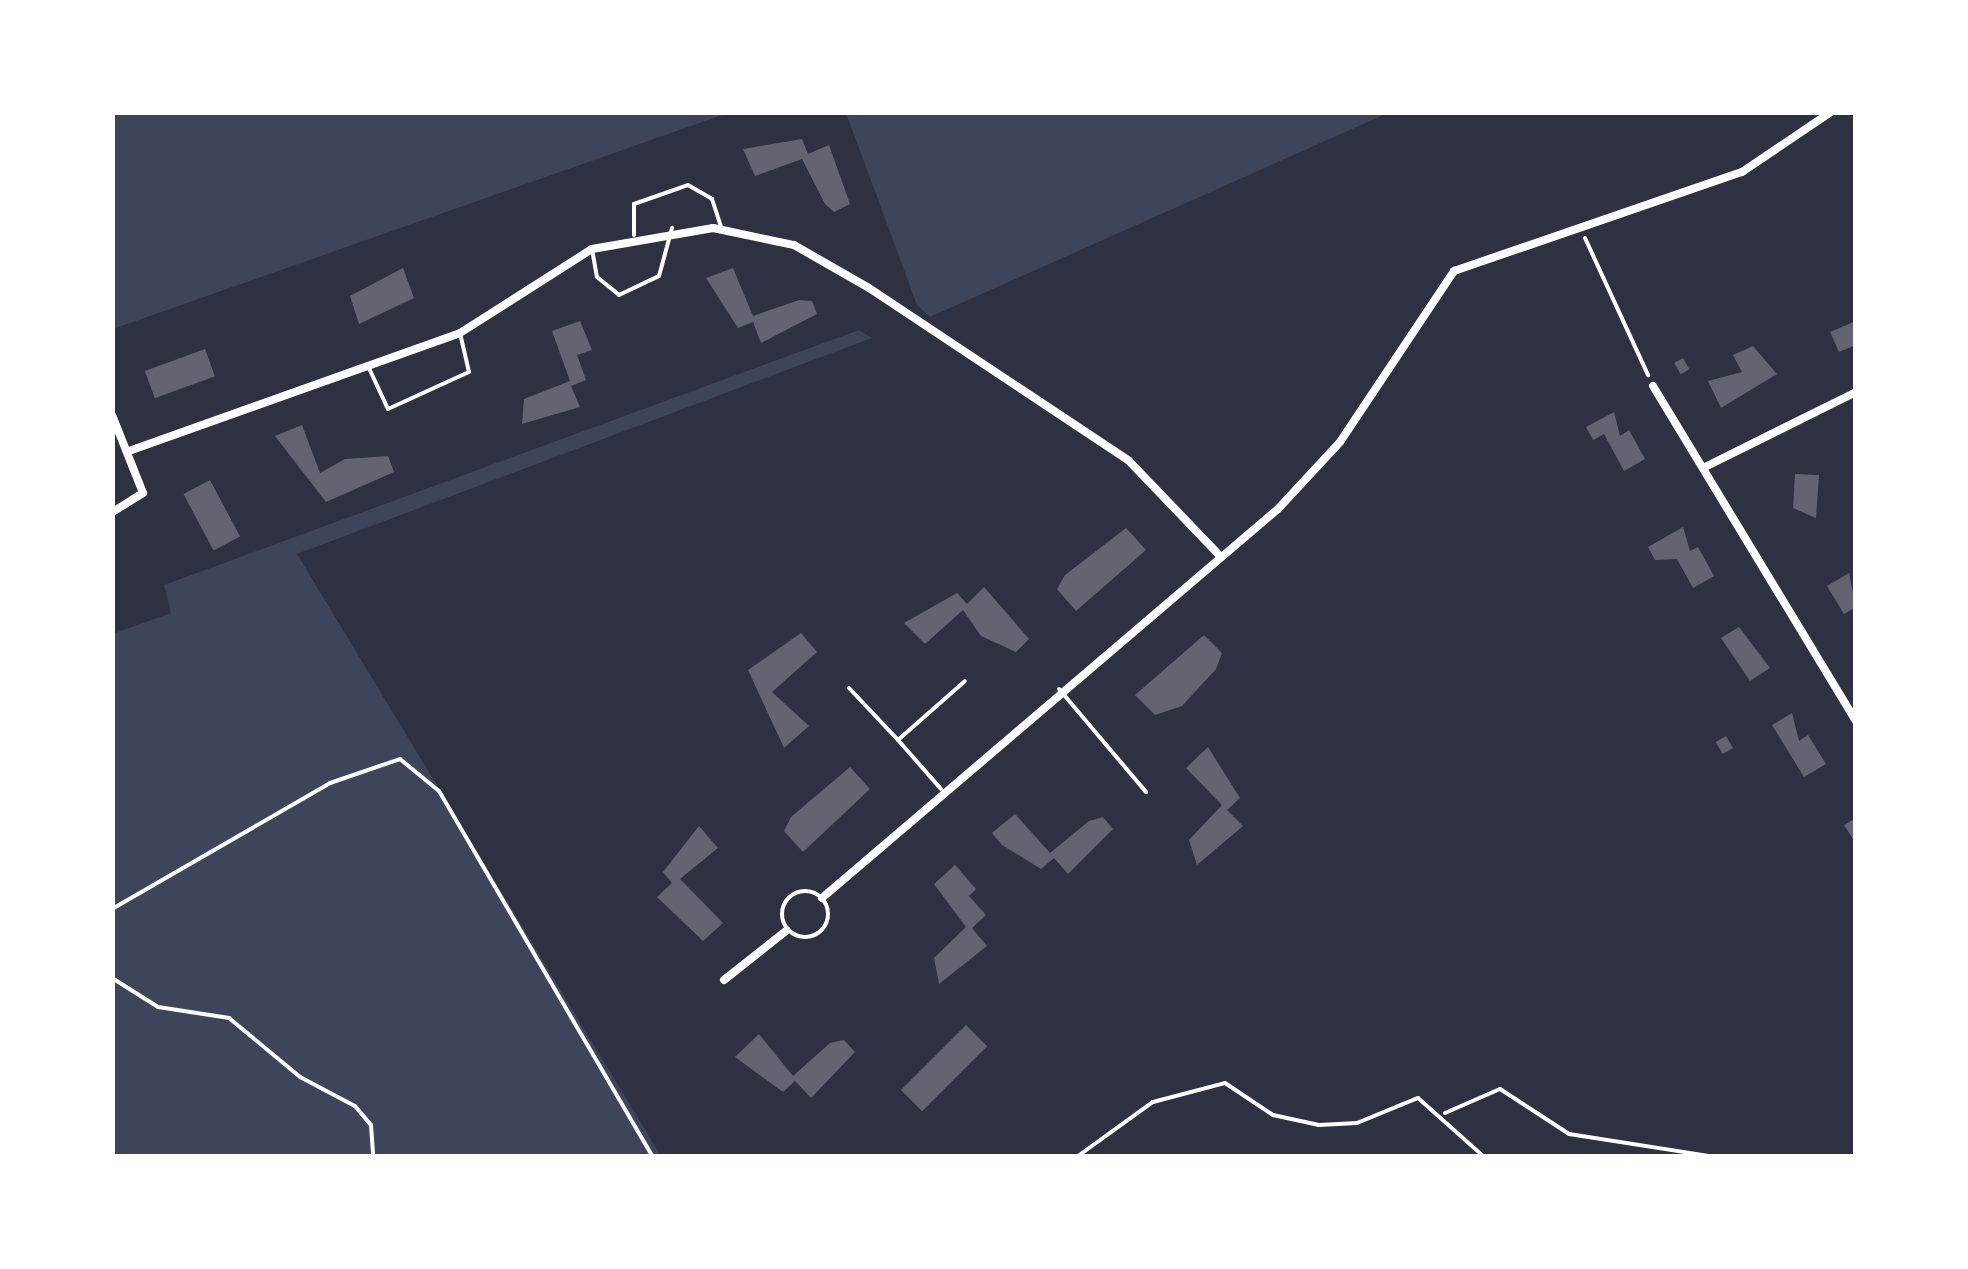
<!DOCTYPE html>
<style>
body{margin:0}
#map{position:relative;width:1968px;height:1269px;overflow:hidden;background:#2d3142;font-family:"DejaVu Sans",sans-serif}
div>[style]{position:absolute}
.green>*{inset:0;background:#3c4559}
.building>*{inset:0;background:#626471;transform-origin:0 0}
.path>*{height:4px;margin:-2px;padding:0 2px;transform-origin:2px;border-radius:2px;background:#fff}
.service>*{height:4px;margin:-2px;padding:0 2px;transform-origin:2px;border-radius:2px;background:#fff}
.service>.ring{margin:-2px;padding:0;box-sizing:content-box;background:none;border:4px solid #fff;border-radius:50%}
.minor>*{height:8px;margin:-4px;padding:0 4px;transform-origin:4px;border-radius:4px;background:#fff}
span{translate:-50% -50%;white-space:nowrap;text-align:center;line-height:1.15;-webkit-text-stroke:9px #fff;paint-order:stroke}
.frame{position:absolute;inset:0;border:115px solid #fff;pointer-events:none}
</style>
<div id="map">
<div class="green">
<div style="clip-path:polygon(113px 112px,727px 112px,728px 113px,113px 329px)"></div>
<div style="clip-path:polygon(846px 113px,846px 112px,1388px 113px,930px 317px,917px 305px)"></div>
<div style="clip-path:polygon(859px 330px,872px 338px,297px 554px,661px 1156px,113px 1156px,112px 634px,171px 613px,164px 585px)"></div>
</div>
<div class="building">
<div style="clip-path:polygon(802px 139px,808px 154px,829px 145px,850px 204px,834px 212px,825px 204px,802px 159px,755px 176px,743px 149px)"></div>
<div style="clip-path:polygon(403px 268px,414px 298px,359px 324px,350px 296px)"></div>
<div style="clip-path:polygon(733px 268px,753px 316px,799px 300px,812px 301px,817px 314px,761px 343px,753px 322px,738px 328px,706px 278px)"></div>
<div style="clip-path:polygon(580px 321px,592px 350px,577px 355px,586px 380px,571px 386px,580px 407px,522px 424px,524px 399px,570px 381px,552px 331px)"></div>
<div style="clip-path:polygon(1856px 321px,1856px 345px,1839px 352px,1830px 332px)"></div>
<div style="clip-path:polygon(1753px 346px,1777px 374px,1721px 408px,1708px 381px,1742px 372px,1733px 355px)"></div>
<div style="left:205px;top:349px;width:29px;height:64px;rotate:70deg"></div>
<div style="left:1683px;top:358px;width:13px;height:10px;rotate:61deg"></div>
<div style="clip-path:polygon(1614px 412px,1620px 436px,1629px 430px,1645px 459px,1624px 471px,1604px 434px,1593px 440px,1586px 427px)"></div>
<div style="clip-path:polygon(302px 425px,320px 473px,345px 459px,388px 456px,394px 472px,326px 502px,275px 436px)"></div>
<div style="clip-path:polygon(1795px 474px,1819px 475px,1816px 518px,1793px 508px)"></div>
<div style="left:210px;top:480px;width:64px;height:30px;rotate:62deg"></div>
<div style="clip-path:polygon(1683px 527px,1690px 551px,1698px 547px,1714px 576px,1693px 588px,1677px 559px,1655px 560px,1648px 547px)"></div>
<div style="clip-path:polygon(1126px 528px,1146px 550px,1076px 611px,1057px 589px,1065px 575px)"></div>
<div style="clip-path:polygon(1849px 573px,1856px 607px,1844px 614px,1827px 586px)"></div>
<div style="clip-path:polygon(984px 587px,1029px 639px,1016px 652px,981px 636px,963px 610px,925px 644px,904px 623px,957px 593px,967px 604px)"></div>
<div style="clip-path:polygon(1739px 627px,1770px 668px,1750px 681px,1721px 638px)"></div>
<div style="clip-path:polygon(801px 633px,817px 652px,772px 692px,809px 726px,784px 748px,748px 670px)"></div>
<div style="clip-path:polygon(1204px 635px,1222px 653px,1216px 669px,1182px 706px,1155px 715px,1135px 695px)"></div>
<div style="clip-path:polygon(1792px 713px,1799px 741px,1808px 735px,1826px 764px,1804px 777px,1772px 725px)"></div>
<div style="left:1726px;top:736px;width:14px;height:12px;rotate:60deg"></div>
<div style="clip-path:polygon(1208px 747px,1240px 798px,1227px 810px,1243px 826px,1197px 865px,1189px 840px,1222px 805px,1186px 768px)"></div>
<div style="clip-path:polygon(850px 767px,870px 789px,803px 852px,784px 831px,791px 817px)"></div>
<div style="clip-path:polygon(1015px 814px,1050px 853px,1089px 821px,1103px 817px,1113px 829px,1068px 874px,1054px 858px,1041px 869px,1002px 845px,992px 833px)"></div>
<div style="clip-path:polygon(1856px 818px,1856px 844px,1844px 825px)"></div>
<div style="clip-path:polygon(699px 826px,718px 848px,680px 879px,723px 923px,703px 941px,657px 897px,672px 883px,663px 872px)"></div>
<div style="clip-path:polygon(955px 865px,976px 889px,969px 896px,986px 915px,972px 928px,987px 946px,939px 984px,934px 958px,966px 927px,934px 884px)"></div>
<div style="left:966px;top:1025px;width:30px;height:92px;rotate:45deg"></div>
<div style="clip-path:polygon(759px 1034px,793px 1076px,830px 1043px,844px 1040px,855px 1052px,811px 1098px,795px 1081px,783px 1092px,735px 1057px)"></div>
</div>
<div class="path">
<div style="left:1585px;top:238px;width:151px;rotate:65.3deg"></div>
<div style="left:112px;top:909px;width:252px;rotate:-30deg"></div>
<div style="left:330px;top:783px;width:74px;rotate:-18.9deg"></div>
<div style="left:400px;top:759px;width:50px;rotate:39.4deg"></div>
<div style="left:439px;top:791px;width:423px;rotate:59.7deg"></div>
<div style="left:112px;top:978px;width:54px;rotate:32.2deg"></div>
<div style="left:158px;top:1007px;width:72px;rotate:8.8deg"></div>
<div style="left:229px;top:1018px;width:92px;rotate:39.7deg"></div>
<div style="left:300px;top:1077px;width:62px;rotate:27.8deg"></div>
<div style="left:355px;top:1106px;width:25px;rotate:50deg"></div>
<div style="left:371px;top:1125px;width:31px;rotate:86deg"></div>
<div style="left:1445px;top:1113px;width:60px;rotate:-23.6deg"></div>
<div style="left:1500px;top:1089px;width:82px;rotate:33.1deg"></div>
<div style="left:1569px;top:1134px;width:143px;rotate:8.9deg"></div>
<div style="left:1078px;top:1156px;width:92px;rotate:-35.8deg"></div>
<div style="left:1153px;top:1102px;width:74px;rotate:-14.8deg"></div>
<div style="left:1225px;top:1083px;width:58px;rotate:33.7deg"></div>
<div style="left:1273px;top:1115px;width:47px;rotate:12.3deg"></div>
<div style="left:1319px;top:1125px;width:38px;rotate:-3deg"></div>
<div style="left:1357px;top:1123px;width:66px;rotate:-22.3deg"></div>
<div style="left:1418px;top:1098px;width:87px;rotate:41.7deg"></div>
</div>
<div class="service">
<div style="left:634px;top:235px;width:31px;rotate:-90deg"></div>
<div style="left:634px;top:204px;width:57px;rotate:-19.4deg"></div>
<div style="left:688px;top:185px;width:28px;rotate:30deg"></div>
<div style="left:712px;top:199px;width:32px;rotate:72deg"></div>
<div style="left:592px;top:249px;width:28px;rotate:80deg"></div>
<div style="left:597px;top:277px;width:28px;rotate:39deg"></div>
<div style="left:619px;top:295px;width:44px;rotate:-25.4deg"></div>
<div style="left:659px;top:276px;width:50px;rotate:-74.8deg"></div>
<div style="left:368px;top:366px;width:47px;rotate:65.1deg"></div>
<div style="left:388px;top:409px;width:89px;rotate:-24.6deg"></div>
<div style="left:469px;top:372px;width:39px;rotate:-103deg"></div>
<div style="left:849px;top:688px;width:71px;rotate:46.7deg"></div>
<div style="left:898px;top:740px;width:89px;rotate:-41.4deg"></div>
<div style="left:1059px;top:689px;width:135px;rotate:49.8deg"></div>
<div style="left:898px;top:740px;width:65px;rotate:48.7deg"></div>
<div class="ring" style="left:782px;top:891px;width:42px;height:42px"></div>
</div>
<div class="minor">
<div style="left:1653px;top:386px;width:392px;rotate:58.8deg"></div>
<div style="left:112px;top:415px;width:84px;rotate:68.3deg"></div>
<div style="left:143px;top:493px;width:36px;rotate:148deg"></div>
<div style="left:129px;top:451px;width:351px;rotate:-19.6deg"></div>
<div style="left:460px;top:333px;width:156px;rotate:-32.5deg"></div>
<div style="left:592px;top:249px;width:123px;rotate:-9.8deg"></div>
<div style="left:713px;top:228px;width:83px;rotate:11.9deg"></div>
<div style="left:794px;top:245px;width:86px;rotate:29.8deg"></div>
<div style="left:869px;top:288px;width:312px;rotate:33.6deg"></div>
<div style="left:1129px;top:461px;width:132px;rotate:46.2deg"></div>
<div style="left:1703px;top:468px;width:171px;rotate:-26.4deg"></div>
<div style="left:822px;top:898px;width:599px;rotate:-40.47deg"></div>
<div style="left:1278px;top:509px;width:91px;rotate:-47.2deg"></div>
<div style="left:1340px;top:442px;width:206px;rotate:-56.3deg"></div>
<div style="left:1454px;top:271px;width:305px;rotate:-19deg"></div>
<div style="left:1742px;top:172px;width:107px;rotate:-34deg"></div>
<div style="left:724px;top:980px;width:80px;rotate:-38.4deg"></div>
</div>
<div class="frame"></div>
</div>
